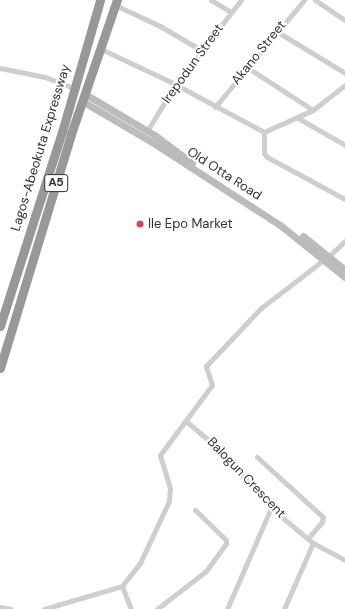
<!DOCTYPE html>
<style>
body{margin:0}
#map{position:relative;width:345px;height:609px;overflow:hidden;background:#fff;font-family:"DM Sans",sans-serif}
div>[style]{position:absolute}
.street>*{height:5px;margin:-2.5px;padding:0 2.5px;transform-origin:2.5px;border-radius:2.5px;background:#cecece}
.secondary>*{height:7px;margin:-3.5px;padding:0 3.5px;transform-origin:3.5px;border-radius:3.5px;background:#bbb}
.highway>*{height:9px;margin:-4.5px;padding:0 4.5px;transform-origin:4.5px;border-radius:4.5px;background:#989898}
.dots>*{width:11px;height:11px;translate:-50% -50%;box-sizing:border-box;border:2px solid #fff;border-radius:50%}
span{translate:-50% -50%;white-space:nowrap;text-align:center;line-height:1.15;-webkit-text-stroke:4px #fff;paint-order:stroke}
.shield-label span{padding:1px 3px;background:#fff;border:1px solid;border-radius:3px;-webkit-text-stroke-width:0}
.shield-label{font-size:12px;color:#313131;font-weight:700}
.street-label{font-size:13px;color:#313131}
.poi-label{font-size:13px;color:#313131}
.left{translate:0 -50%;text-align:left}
</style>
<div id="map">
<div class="street">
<div style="left:211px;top:0;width:23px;rotate:31deg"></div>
<div style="left:315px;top:0;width:36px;rotate:34deg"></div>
<div style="left:115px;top:5px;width:50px;rotate:25deg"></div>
<div style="left:160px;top:26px;width:48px;rotate:30.3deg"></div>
<div style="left:276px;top:31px;width:81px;rotate:31.3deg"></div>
<div style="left:101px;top:49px;width:75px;rotate:25.2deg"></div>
<div style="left:169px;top:81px;width:108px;rotate:28.2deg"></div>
<div style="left:264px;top:132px;width:54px;rotate:-24.2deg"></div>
<div style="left:313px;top:110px;width:41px;rotate:-38deg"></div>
<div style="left:0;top:68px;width:46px;rotate:11.3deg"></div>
<div style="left:45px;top:77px;width:31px;rotate:21deg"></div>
<div style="left:248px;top:68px;width:77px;rotate:32.9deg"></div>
<div style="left:215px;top:107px;width:139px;rotate:-50.2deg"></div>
<div style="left:298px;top:118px;width:54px;rotate:29.9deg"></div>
<div style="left:147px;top:131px;width:54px;rotate:-58.7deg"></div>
<div style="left:175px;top:85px;width:108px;rotate:-52.2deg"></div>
<div style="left:264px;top:132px;width:21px;rotate:90deg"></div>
<div style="left:264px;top:153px;width:5px;rotate:53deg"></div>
<div style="left:267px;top:157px;width:89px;rotate:28.3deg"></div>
<div style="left:187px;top:422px;width:40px;rotate:40deg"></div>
<div style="left:218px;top:448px;width:80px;rotate:48.5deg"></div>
<div style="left:271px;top:508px;width:55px;rotate:39.8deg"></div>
<div style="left:313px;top:543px;width:36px;rotate:28deg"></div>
<div style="left:257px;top:457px;width:89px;rotate:42.3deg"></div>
<div style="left:323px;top:517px;width:5px;rotate:101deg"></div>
<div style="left:322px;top:522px;width:21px;rotate:131deg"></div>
<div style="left:122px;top:586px;width:29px;rotate:-52deg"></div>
<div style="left:140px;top:563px;width:68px;rotate:-64.9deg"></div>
<div style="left:169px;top:501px;width:13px;rotate:-86deg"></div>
<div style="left:170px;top:488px;width:34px;rotate:-107deg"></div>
<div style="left:160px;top:455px;width:87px;rotate:-53.4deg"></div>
<div style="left:212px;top:385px;width:20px;rotate:-108deg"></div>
<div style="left:206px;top:366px;width:80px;rotate:-46.5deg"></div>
<div style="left:261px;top:308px;width:87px;rotate:-37.5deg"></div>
<div style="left:330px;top:255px;width:21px;rotate:-43deg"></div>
<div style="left:122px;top:586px;width:25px;rotate:69deg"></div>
<div style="left:0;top:607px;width:11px;rotate:10deg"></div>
<div style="left:44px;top:609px;width:81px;rotate:-16.4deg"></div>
<div style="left:157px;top:609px;width:62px;rotate:-37.8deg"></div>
<div style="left:206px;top:571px;width:34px;rotate:-54deg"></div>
<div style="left:226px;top:543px;width:3px;rotate:-90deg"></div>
<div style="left:226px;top:540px;width:43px;rotate:-135.9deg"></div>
<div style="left:227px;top:609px;width:110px;rotate:-66.5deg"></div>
<div style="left:284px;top:609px;width:72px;rotate:-66.3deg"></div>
</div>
<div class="secondary">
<div style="left:85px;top:94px;width:82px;rotate:30.6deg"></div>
<div style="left:156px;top:136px;width:45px;rotate:36.9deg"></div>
<div style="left:82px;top:101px;width:81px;rotate:30.4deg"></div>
<div style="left:152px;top:142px;width:153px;rotate:33deg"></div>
<div style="left:280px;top:225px;width:83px;rotate:38.7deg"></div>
<div style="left:303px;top:236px;width:54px;rotate:39deg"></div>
</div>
<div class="highway">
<div style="left:0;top:326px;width:204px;rotate:-72.3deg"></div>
<div style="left:62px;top:132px;width:137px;rotate:-73.9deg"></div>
<div style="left:0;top:368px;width:245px;rotate:-73.1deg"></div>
<div style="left:71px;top:134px;width:142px;rotate:-71.1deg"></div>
</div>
<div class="dots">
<div style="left:140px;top:224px;background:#d54559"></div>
</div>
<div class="shield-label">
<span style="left:56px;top:183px">A5</span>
</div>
<div class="street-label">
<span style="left:259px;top:53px;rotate:-51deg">Akano Street</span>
<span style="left:193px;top:64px;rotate:-54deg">Irepodun Street</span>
<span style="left:41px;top:148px;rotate:-73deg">Lagos-Abeokuta Expressway</span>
<span style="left:224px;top:174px;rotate:33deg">Old Otta Road</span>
<span style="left:246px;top:478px;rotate:46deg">Balogun Crescent</span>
</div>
<div class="poi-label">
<span class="left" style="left:148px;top:224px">Ile Epo Market</span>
</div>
</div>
